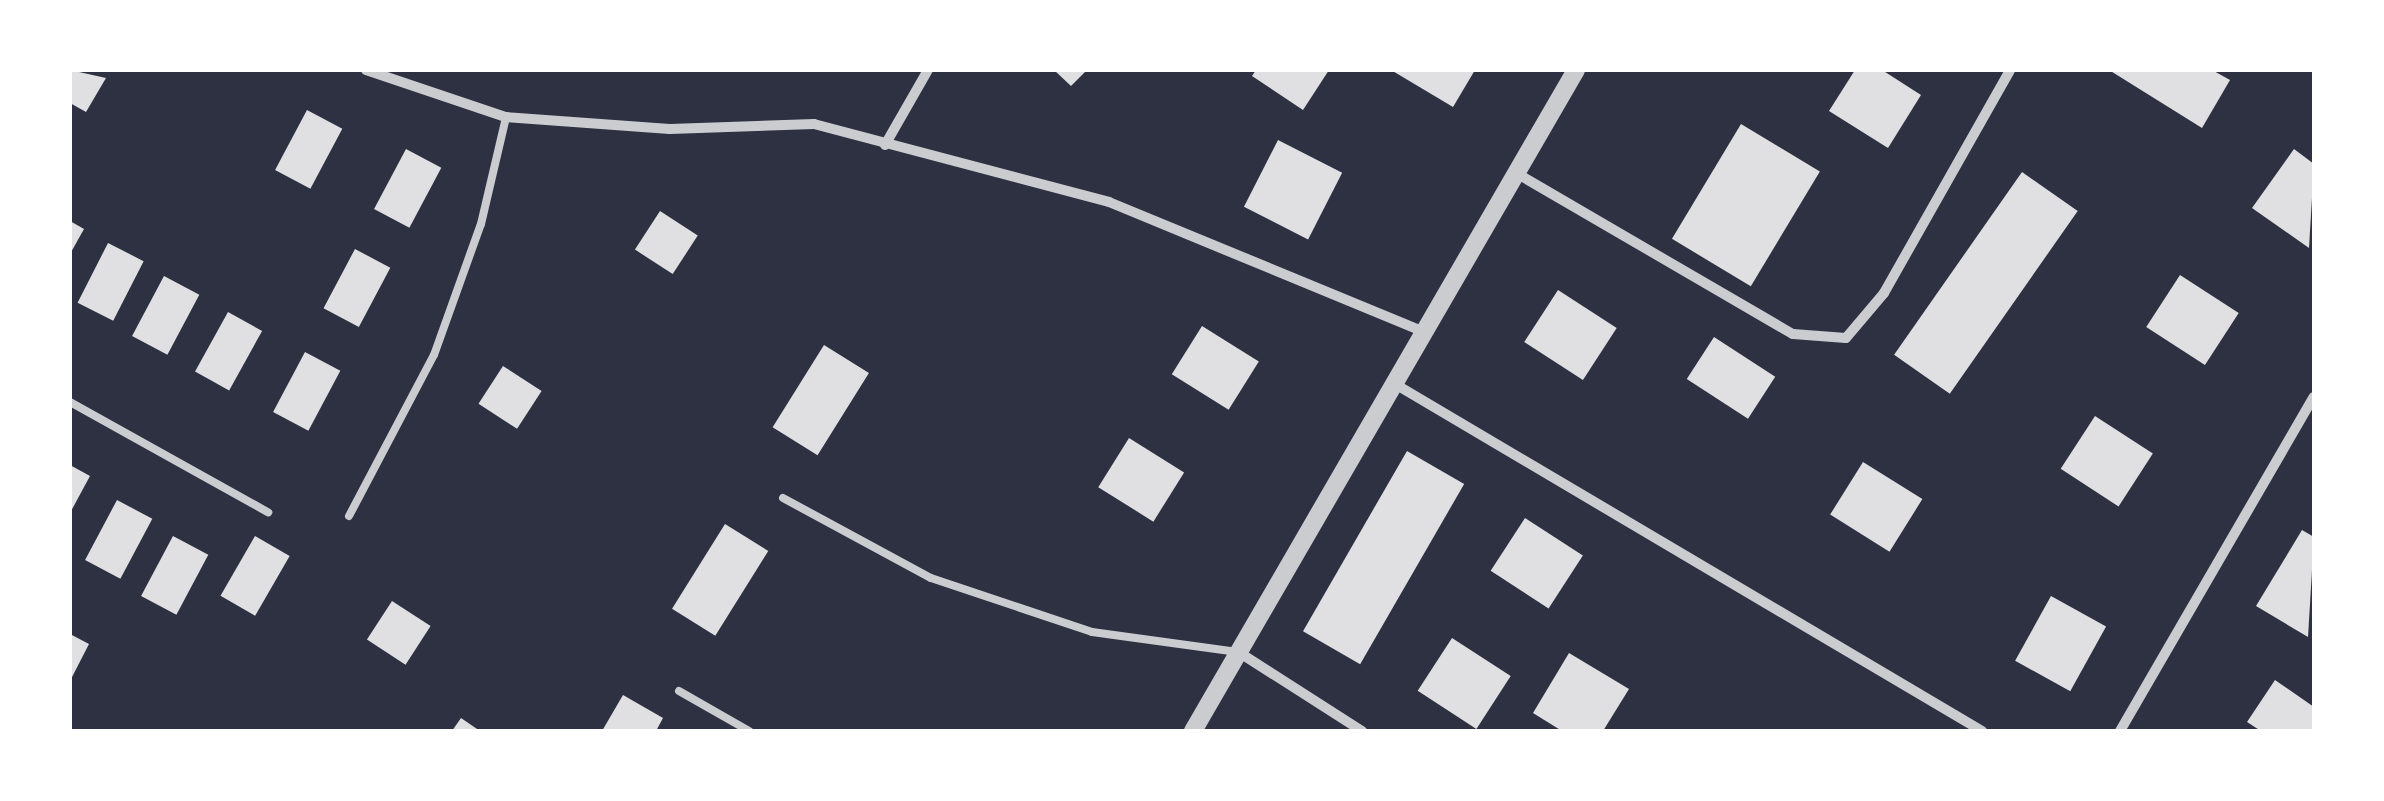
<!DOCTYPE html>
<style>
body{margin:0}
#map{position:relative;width:2384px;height:801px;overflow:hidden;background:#2d3142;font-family:Montserrat,sans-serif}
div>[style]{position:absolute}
.building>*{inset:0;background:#e0e0e3;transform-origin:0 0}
.service>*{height:8px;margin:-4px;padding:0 4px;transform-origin:4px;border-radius:4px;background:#caccd0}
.minor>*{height:10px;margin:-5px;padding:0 5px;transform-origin:5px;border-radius:5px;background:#caccd0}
.tertiary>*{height:18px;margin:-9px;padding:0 9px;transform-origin:9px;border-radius:9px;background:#caccd0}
span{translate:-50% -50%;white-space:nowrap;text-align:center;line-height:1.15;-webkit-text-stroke:9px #fff;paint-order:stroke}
.frame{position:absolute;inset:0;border:72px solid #fff;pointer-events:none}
</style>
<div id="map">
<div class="building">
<div style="clip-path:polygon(70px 70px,106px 78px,86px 112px,70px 103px)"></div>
<div style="clip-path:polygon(1054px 70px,1087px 70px,1071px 86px)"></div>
<div style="clip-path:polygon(1256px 70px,1329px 70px,1303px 110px,1252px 76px)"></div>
<div style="clip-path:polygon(1391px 70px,1475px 70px,1453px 107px)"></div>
<div style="clip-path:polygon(1855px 70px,1882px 70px,1921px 95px,1888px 148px,1829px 111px)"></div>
<div style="clip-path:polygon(2109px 70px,2212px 70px,2230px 80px,2202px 128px)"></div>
<div style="left:307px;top:110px;width:40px;height:68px;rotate:28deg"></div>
<div style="left:1741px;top:124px;width:92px;height:134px;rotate:31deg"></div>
<div style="left:1278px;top:140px;width:72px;height:75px;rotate:27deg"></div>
<div style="left:406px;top:149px;width:40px;height:68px;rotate:28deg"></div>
<div style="clip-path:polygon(2294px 149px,2314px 164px,2309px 248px,2252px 208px)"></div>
<div style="left:2022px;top:172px;width:68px;height:223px;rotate:35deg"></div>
<div style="left:660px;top:211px;width:45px;height:46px;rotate:33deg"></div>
<div style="clip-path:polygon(70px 221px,84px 229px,70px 254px)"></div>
<div style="left:108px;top:243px;width:40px;height:67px;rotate:27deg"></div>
<div style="left:355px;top:249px;width:40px;height:67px;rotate:28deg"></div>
<div style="left:2180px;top:275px;width:70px;height:62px;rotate:33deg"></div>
<div style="left:164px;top:276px;width:40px;height:68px;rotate:28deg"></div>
<div style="left:1558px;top:290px;width:70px;height:62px;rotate:33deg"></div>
<div style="left:228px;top:312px;width:39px;height:68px;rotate:29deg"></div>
<div style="left:1202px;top:326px;width:67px;height:57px;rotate:32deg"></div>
<div style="left:1714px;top:337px;width:73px;height:50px;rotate:33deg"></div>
<div style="left:824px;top:345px;width:53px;height:97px;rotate:32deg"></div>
<div style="left:305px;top:352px;width:40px;height:68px;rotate:28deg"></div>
<div style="left:503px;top:366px;width:46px;height:45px;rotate:33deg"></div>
<div style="left:2095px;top:416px;width:69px;height:63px;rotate:33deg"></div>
<div style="left:1129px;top:438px;width:65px;height:58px;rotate:32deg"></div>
<div style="left:1407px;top:451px;width:66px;height:208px;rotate:30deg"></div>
<div style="left:1863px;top:462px;width:70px;height:62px;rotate:32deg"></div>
<div style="clip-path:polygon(70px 465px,90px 476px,70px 513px)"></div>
<div style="left:117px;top:500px;width:40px;height:68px;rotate:28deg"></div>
<div style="left:1525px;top:518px;width:69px;height:63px;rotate:33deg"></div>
<div style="left:725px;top:524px;width:51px;height:100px;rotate:32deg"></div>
<div style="clip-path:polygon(2302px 530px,2314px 537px,2308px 637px,2256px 606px)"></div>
<div style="left:173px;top:536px;width:40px;height:68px;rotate:28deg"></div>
<div style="left:255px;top:536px;width:40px;height:69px;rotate:30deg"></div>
<div style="left:2051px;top:596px;width:63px;height:74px;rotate:29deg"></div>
<div style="left:392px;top:601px;width:46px;height:46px;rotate:33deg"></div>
<div style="clip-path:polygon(70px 634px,89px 644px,70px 681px)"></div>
<div style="left:1452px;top:638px;width:70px;height:63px;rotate:33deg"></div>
<div style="clip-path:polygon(1569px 653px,1629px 689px,1603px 731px,1562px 731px,1533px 713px)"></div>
<div style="clip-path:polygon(2275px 680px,2314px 707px,2314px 731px,2261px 731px,2247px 722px)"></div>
<div style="clip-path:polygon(623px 695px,663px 718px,656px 731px,602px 731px)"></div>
<div style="clip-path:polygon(461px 718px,480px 731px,452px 731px)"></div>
</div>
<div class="service">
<div style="left:70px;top:402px;width:227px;rotate:29.1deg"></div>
<div style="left:783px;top:498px;width:168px;rotate:28.4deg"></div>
<div style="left:931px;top:578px;width:170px;rotate:18.5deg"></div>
<div style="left:1092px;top:632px;width:147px;rotate:7.8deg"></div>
<div style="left:349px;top:516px;width:182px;rotate:-62.2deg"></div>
<div style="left:434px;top:355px;width:139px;rotate:-70.3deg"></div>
<div style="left:481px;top:224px;width:110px;rotate:-76.8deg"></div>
<div style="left:679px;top:691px;width:81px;rotate:29.7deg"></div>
</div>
<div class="minor">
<div style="left:366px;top:70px;width:148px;rotate:18.6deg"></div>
<div style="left:506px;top:117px;width:164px;rotate:4.2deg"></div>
<div style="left:670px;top:129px;width:144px;rotate:-2deg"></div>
<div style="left:814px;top:124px;width:305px;rotate:14.8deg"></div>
<div style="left:1109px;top:202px;width:342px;rotate:22.4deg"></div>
<div style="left:885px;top:145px;width:86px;rotate:-60.2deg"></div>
<div style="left:1516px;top:173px;width:320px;rotate:30.2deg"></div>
<div style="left:1793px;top:334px;width:53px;rotate:4.3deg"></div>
<div style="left:1846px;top:338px;width:59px;rotate:-49.8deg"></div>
<div style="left:1884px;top:293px;width:256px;rotate:-60.5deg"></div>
<div style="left:1395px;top:384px;width:682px;rotate:30.59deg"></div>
<div style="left:1240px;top:653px;width:145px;rotate:32.6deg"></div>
<div style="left:2120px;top:731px;width:386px;rotate:-59.9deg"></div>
</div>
<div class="tertiary">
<div style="left:1193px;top:731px;width:764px;rotate:-59.91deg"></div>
</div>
<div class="frame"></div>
</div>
